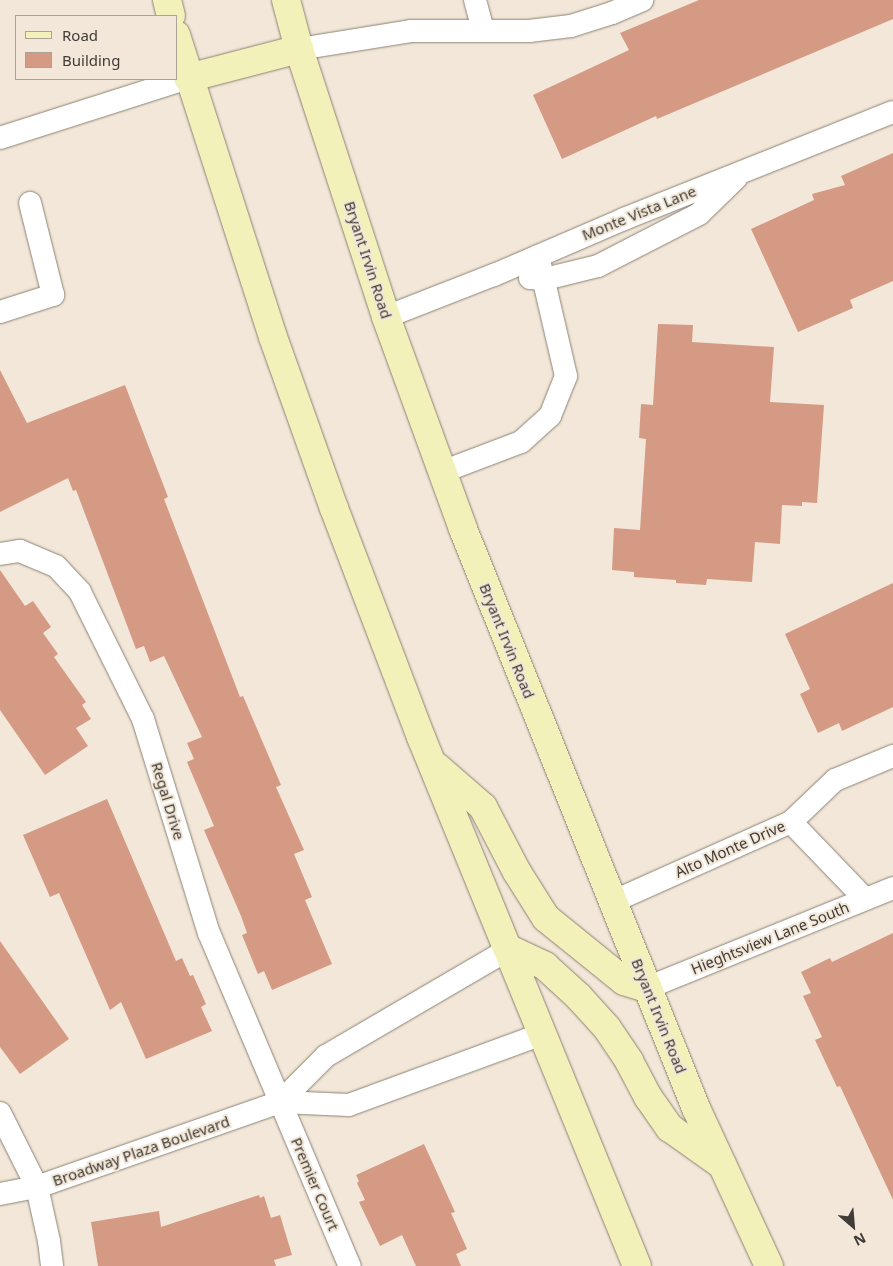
<!DOCTYPE html>
<style>
body{margin:0}
#map{position:relative;width:893px;height:1266px;overflow:hidden;background:#f2e7d8;font-family:"Noto Sans",sans-serif}
div>[style]{position:absolute}
.building>*{inset:0;background:#d59a84}
.roads{filter:drop-shadow(0 0 1px #8c8275) drop-shadow(0 0 1px #8c8275)}
.lane>*{height:22px;margin:-11px;padding:0 11px;transform-origin:11px;border-radius:11px;background:#fff}
.secondary>*{height:28px;margin:-14px;padding:0 14px;transform-origin:14px;border-radius:14px;background:#f2f1b9}
span{translate:-50% -50%;white-space:nowrap;text-align:center;line-height:1.15;-webkit-text-stroke:4px #f2e7d8;paint-order:stroke}
.street-label{font-size:15px;color:#413c37}
.legend{position:absolute;left:15px;top:15px;width:162px;height:65px;box-sizing:border-box;background:#f2e7d8;border:1px solid #aba398;margin:0;padding:6px 9px;list-style:none;font-size:15px;color:#413c37}
.legend li{display:flex;align-items:center;gap:10px;height:25px}
.legend b{width:25px;border:1px solid #aba398}
.north{position:absolute;left:828px;top:1201px;width:50px;height:50px;-webkit-text-stroke:4px #f2e7d8;paint-order:stroke;rotate:153deg;font-size:14px;font-weight:700;line-height:20px;text-align:center;color:#413c37}
.north::after{content:'';display:block;margin:auto;width:18px;height:22px;background:#413c37;clip-path:polygon(50% 0,100% 100%,50% 72%,0 100%)}
</style>
<div id="map">
<div class="building">
<div style="clip-path:polygon(699px 0,893px 0,893px 19px,657px 119px,656px 116px,562px 159px,533px 95px,629px 50px,620px 33px)"></div>
<div style="clip-path:polygon(893px 153px,893px 281px,850px 300px,853px 308px,798px 332px,751px 229px,814px 200px,812px 194px,845px 185px,841px 176px)"></div>
<div style="clip-path:polygon(658px 324px,693px 325px,692px 342px,774px 347px,770px 402px,824px 405px,817px 503px,802px 502px,802px 506px,782px 505px,780px 544px,755px 542px,752px 582px,707px 579px,706px 585px,676px 583px,676px 580px,634px 577px,634px 572px,612px 570px,614px 528px,640px 530px,646px 439px,639px 438px,641px 404px,653px 405px)"></div>
<div style="clip-path:polygon(0 370px,27px 423px,125px 385px,168px 497px,164px 499px,240px 697px,243px 696px,281px 785px,276px 787px,304px 850px,294px 854px,312px 897px,305px 900px,332px 964px,272px 990px,264px 971px,258px 974px,242px 935px,247px 933px,241px 916px,204px 830px,214px 826px,187px 762px,194px 759px,187px 743px,202px 737px,164px 656px,150px 662px,144px 646px,136px 649px,76px 490px,73px 491px,68px 478px,0 512px)"></div>
<div style="clip-path:polygon(0 570px,25px 606px,33px 601px,51px 627px,43px 633px,58px 654px,54px 657px,86px 702px,82px 705px,91px 719px,76px 728px,88px 746px,45px 775px,0 710px)"></div>
<div style="clip-path:polygon(893px 583px,893px 707px,842px 731px,839px 723px,818px 733px,800px 694px,810px 689px,785px 634px)"></div>
<div style="clip-path:polygon(107px 799px,176px 961px,182px 958px,190px 976px,193px 975px,206px 1004px,201px 1007px,212px 1031px,146px 1059px,121px 1002px,110px 1010px,59px 893px,50px 897px,23px 835px)"></div>
<div style="clip-path:polygon(893px 933px,893px 1200px,840px 1086px,837px 1087px,815px 1040px,822px 1037px,803px 996px,811px 993px,801px 972px,830px 958px,832px 962px)"></div>
<div style="clip-path:polygon(0 941px,69px 1039px,20px 1074px,0 1047px)"></div>
<div style="clip-path:polygon(424px 1144px,455px 1212px,451px 1213px,467px 1249px,456px 1254px,461px 1266px,416px 1266px,402px 1235px,380px 1246px,359px 1202px,365px 1200px,357px 1183px,359px 1181px,356px 1175px)"></div>
<div style="clip-path:polygon(259px 1195px,260px 1198px,264px 1196px,271px 1218px,280px 1215px,292px 1255px,274px 1260px,276px 1266px,98px 1266px,91px 1222px,159px 1211px,161px 1227px)"></div>
</div>
<div class="roads">
<div class="lane">
<div style="left:475px;top:0;width:30px;rotate:75deg"></div>
<div style="left:299px;top:49px;width:113px;rotate:-9.1deg"></div>
<div style="left:411px;top:31px;width:118px"></div>
<div style="left:529px;top:31px;width:42px;rotate:-6.8deg"></div>
<div style="left:571px;top:26px;width:43px;rotate:-17.6deg"></div>
<div style="left:612px;top:13px;width:33px;rotate:-23deg"></div>
<div style="left:0;top:138px;width:197px;rotate:-17.7deg"></div>
<div style="left:530px;top:278px;width:15px;rotate:4deg"></div>
<div style="left:545px;top:279px;width:55px;rotate:-13.8deg"></div>
<div style="left:598px;top:266px;width:114px;rotate:-27.2deg"></div>
<div style="left:699px;top:214px;width:52px;rotate:-44.2deg"></div>
<div style="left:0;top:312px;width:56px;rotate:-17.8deg"></div>
<div style="left:53px;top:295px;width:95px;rotate:-104deg"></div>
<div style="left:386px;top:317px;width:116px;rotate:-21.3deg"></div>
<div style="left:494px;top:275px;width:142px;rotate:-23.3deg"></div>
<div style="left:624px;top:219px;width:289px;rotate:-21.7deg"></div>
<div style="left:442px;top:472px;width:85px;rotate:-20.8deg"></div>
<div style="left:521px;top:442px;width:39px;rotate:-42deg"></div>
<div style="left:550px;top:416px;width:43px;rotate:-68.2deg"></div>
<div style="left:566px;top:376px;width:123px;rotate:-103.1deg"></div>
<div style="left:0;top:554px;width:20px;rotate:-9deg"></div>
<div style="left:20px;top:551px;width:39px;rotate:23deg"></div>
<div style="left:56px;top:566px;width:35px;rotate:47deg"></div>
<div style="left:80px;top:592px;width:142px;rotate:63.6deg"></div>
<div style="left:143px;top:719px;width:224px;rotate:72.9deg"></div>
<div style="left:209px;top:933px;width:362px;rotate:67.1deg"></div>
<div style="left:791px;top:822px;width:107px;rotate:46.1deg"></div>
<div style="left:612px;top:902px;width:196px;rotate:-24.1deg"></div>
<div style="left:791px;top:822px;width:61px;rotate:-43.7deg"></div>
<div style="left:835px;top:780px;width:63px;rotate:-22.5deg"></div>
<div style="left:647px;top:988px;width:266px;rotate:-22.1deg"></div>
<div style="left:280px;top:1102px;width:65px;rotate:-45deg"></div>
<div style="left:326px;top:1056px;width:212px;rotate:-30.3deg"></div>
<div style="left:0;top:1113px;width:83px;rotate:63.4deg"></div>
<div style="left:37px;top:1187px;width:55px;rotate:77.5deg"></div>
<div style="left:49px;top:1241px;width:25px;rotate:83deg"></div>
<div style="left:0;top:1194px;width:38px;rotate:-11deg"></div>
<div style="left:37px;top:1187px;width:257px;rotate:-19.3deg"></div>
<div style="left:280px;top:1102px;width:69px;rotate:2.5deg"></div>
<div style="left:349px;top:1105px;width:206px;rotate:-20.2deg"></div>
</div>
<div class="secondary">
<div style="left:167px;top:0;width:16px;rotate:76deg"></div>
<div style="left:286px;top:0;width:51px;rotate:75.1deg"></div>
<div style="left:299px;top:49px;width:282px;rotate:72deg"></div>
<div style="left:386px;top:317px;width:226px;rotate:70deg"></div>
<div style="left:463px;top:529px;width:624px;rotate:68.08deg"></div>
<div style="left:696px;top:1108px;width:174px;rotate:65.2deg"></div>
<div style="left:176px;top:35px;width:317px;rotate:72.2deg"></div>
<div style="left:273px;top:337px;width:182px;rotate:70.4deg"></div>
<div style="left:334px;top:508px;width:245px;rotate:69.2deg"></div>
<div style="left:421px;top:737px;width:571px;rotate:67.79deg"></div>
<div style="left:188px;top:78px;width:115px;rotate:-14.6deg"></div>
<div style="left:437px;top:767px;width:61px;rotate:41deg"></div>
<div style="left:483px;top:807px;width:73px;rotate:62.4deg"></div>
<div style="left:517px;top:872px;width:54px;rotate:57.8deg"></div>
<div style="left:546px;top:918px;width:100px;rotate:38.9deg"></div>
<div style="left:624px;top:981px;width:24px;rotate:17deg"></div>
<div style="left:509px;top:949px;width:40px;rotate:25deg"></div>
<div style="left:545px;top:966px;width:45px;rotate:42.3deg"></div>
<div style="left:578px;top:996px;width:43px;rotate:47.8deg"></div>
<div style="left:607px;top:1028px;width:40px;rotate:56deg"></div>
<div style="left:629px;top:1061px;width:41px;rotate:62.2deg"></div>
<div style="left:648px;top:1097px;width:38px;rotate:55deg"></div>
<div style="left:670px;top:1128px;width:64px;rotate:35.4deg"></div>
</div>
</div>
<div class="street-label">
<span style="left:639px;top:213px;rotate:-22deg">Monte Vista Lane</span>
<span style="left:368px;top:260px;rotate:72deg">Bryant Irvin Road</span>
<span style="left:507px;top:641px;rotate:68deg">Bryant Irvin Road</span>
<span style="left:168px;top:801px;rotate:73deg">Regal Drive</span>
<span style="left:730px;top:849px;rotate:-24deg">Alto Monte Drive</span>
<span style="left:770px;top:938px;rotate:-22deg">Hieghtsview Lane South</span>
<span style="left:659px;top:1016px;rotate:68deg">Bryant Irvin Road</span>
<span style="left:141px;top:1151px;rotate:-19deg">Broadway Plaza Boulevard</span>
<span style="left:315px;top:1184px;rotate:67deg">Premier Court</span>
</div>
<ul class="legend">
<li><b style="height:6px;background:#f2f1b9"></b>Road</li>
<li><b style="height:14px;background:#d59a84"></b>Building</li>
</ul>
<div class="north">N</div>
</div>
